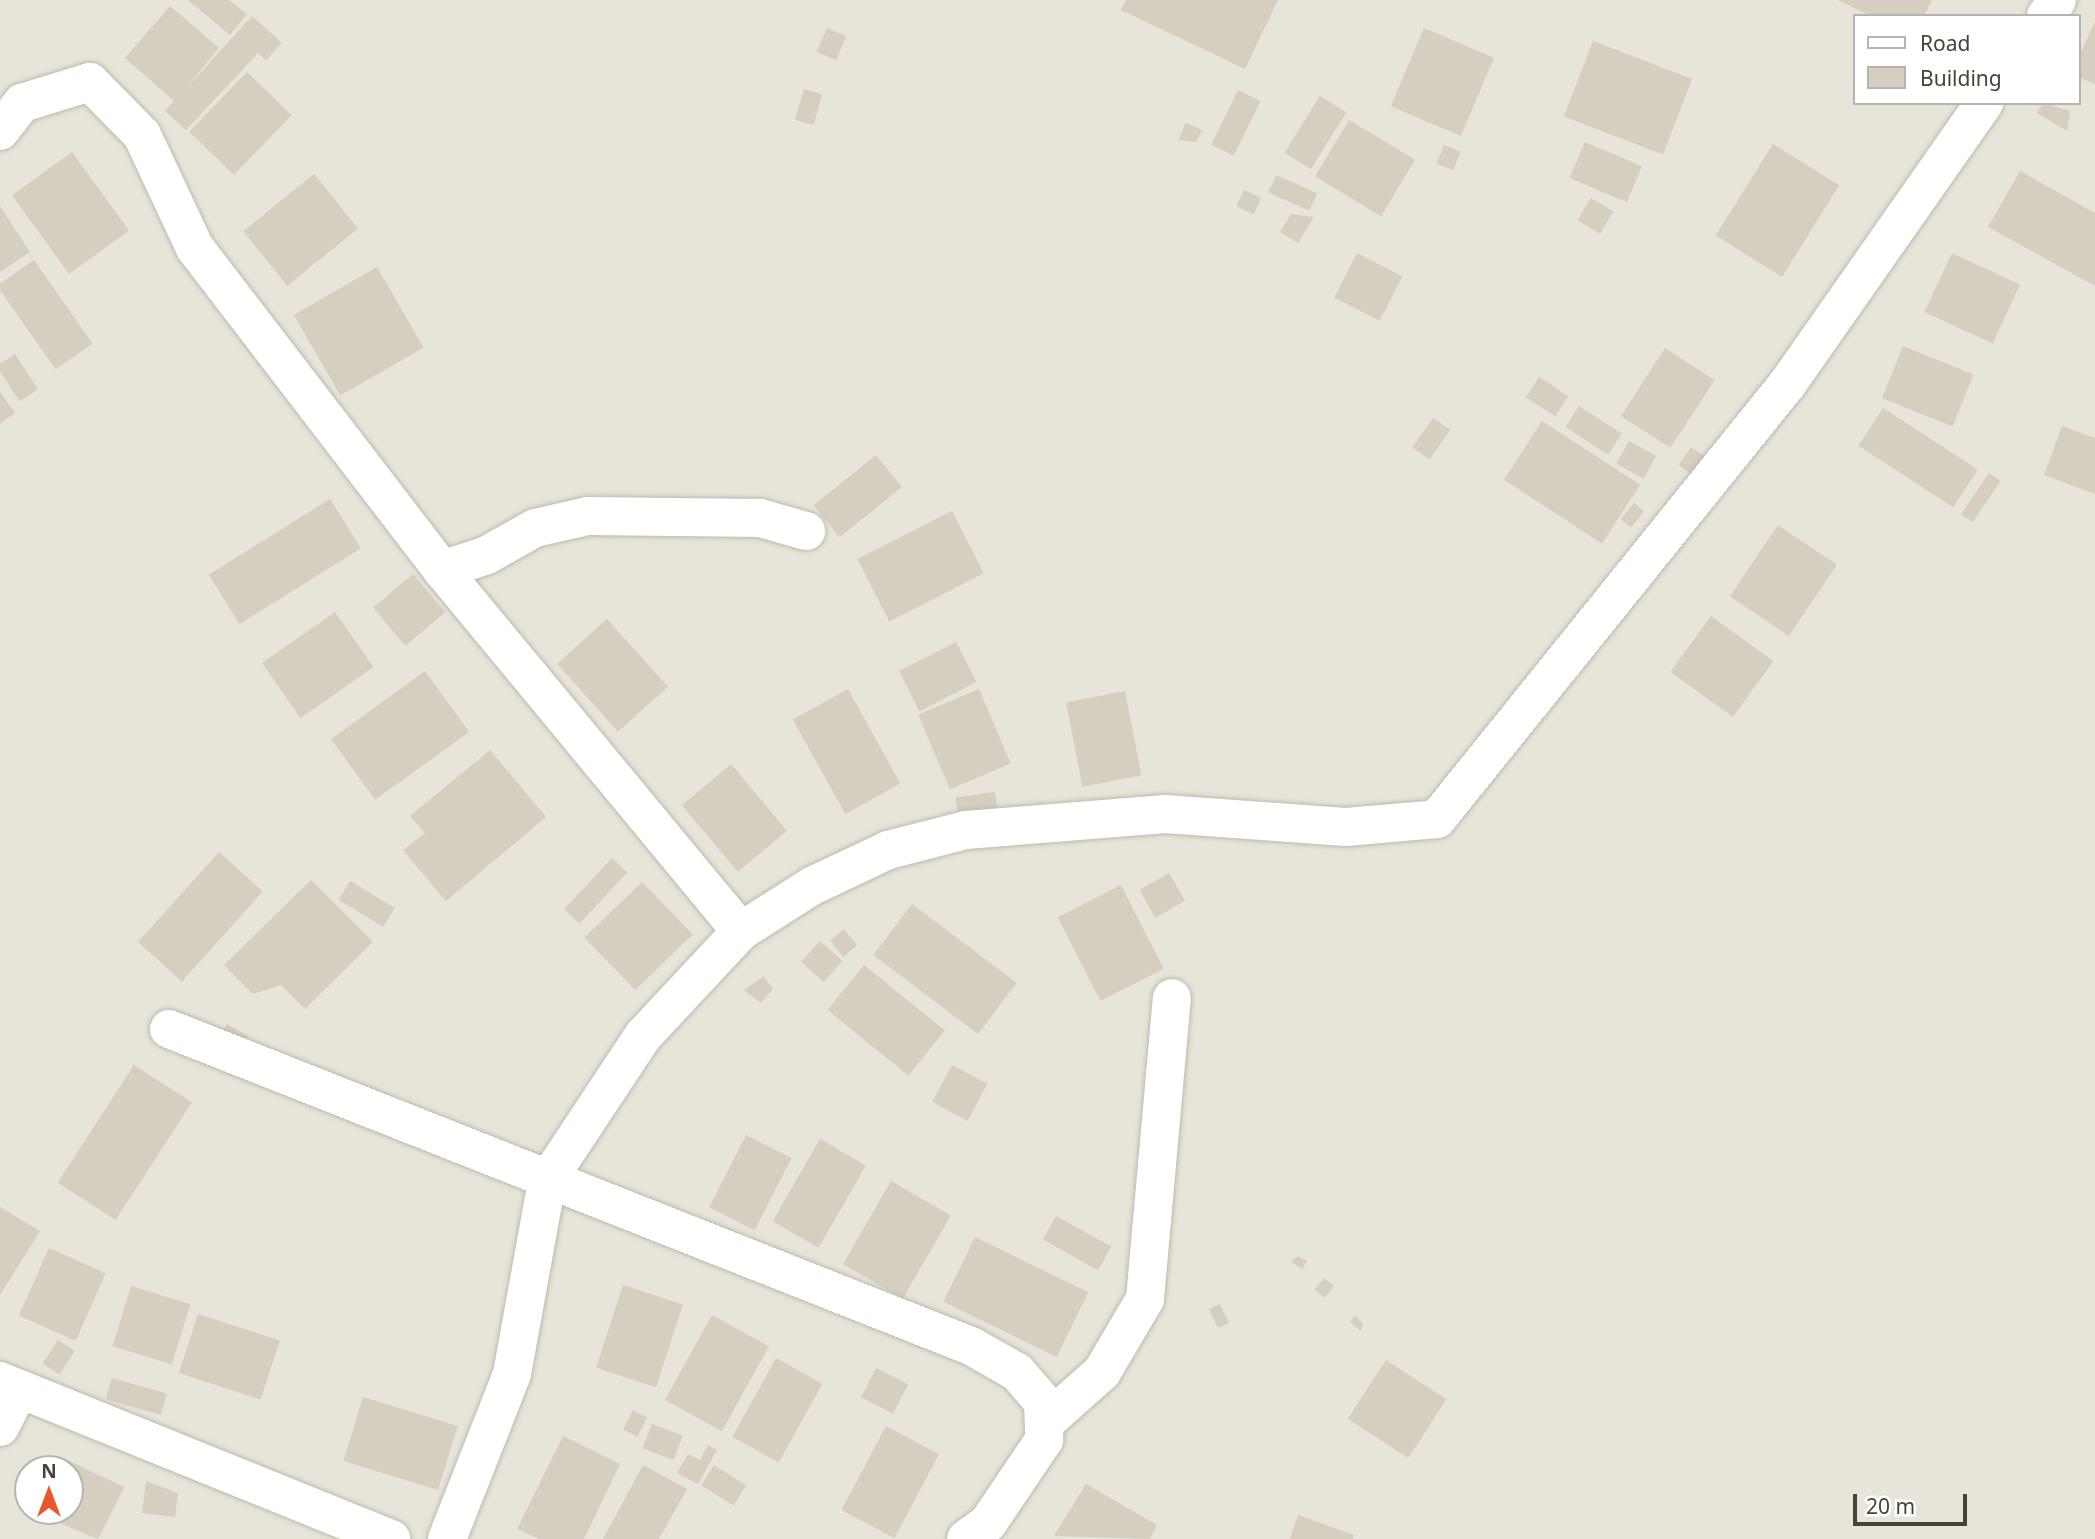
<!DOCTYPE html>
<style>
body{margin:0}
#map{position:relative;width:2095px;height:1539px;overflow:hidden;background:#f4f2ea;font-family:"Noto Sans",sans-serif}
div>[style]{position:absolute}
.residential>*{inset:0;background:#e7e4d9}
.building>*{inset:0;background:#d5cec1;transform-origin:0 0}
.roads{filter:drop-shadow(0 0 2px #bfbaad) drop-shadow(0 0 2px #bfbaad)}
.minor>*{height:38px;margin:-19px;padding:0 19px;transform-origin:19px;border-radius:19px;background:#fff}
span{translate:-50% -50%;white-space:nowrap;text-align:center;line-height:1.15;-webkit-text-stroke:6px #fff;paint-order:stroke}
.legend{position:absolute;left:1853px;top:14px;width:228px;height:91px;box-sizing:border-box;background:#fff;border:2px solid #b5b4b0;margin:0;padding:9px 12px;list-style:none;font-size:21px;color:#474339}
.legend li{display:flex;align-items:center;gap:14px;height:35px}
.legend b{width:35px;border:2px solid #b5b4b0}
.north{position:absolute;left:14px;top:1455px;width:70px;height:70px;box-sizing:border-box;background:#fff;border:2px solid #b5b4b0;border-radius:50%;rotate:0deg;font-size:19px;font-weight:700;line-height:28px;text-align:center;color:#474339}
.north::after{content:'';display:block;margin:auto;width:24px;height:32px;background:#e9572c;clip-path:polygon(50% 0,100% 100%,50% 72%,0 100%)}
.scale{position:absolute;left:1853px;top:1494px;width:114px;height:32px;box-sizing:border-box;border:4px solid #474339;border-top:0;padding-left:9px;font-size:21px;line-height:24px;white-space:nowrap;color:#474339;-webkit-text-stroke:5px #fff;paint-order:stroke}
</style>
<div id="map">
<div class="residential">
<div style="clip-path:polygon(evenodd,0 0,2095px 0,2095px 1539px,0 1539px,0 0,1855px 16px,2079px 16px,2079px 103px,1855px 103px,1855px 16px,0 0,28px 1469px,70px 1469px,70px 1511px,28px 1511px,28px 1469px)"></div>
</div>
<div class="building">
<div style="clip-path:polygon(188px 0,229px 0,247px 14px,230px 35px)"></div>
<div style="clip-path:polygon(1126px 0,1278px 0,1245px 69px,1121px 10px)"></div>
<div style="clip-path:polygon(1838px 0,1932px 0,1924px 16px,1871px 16px)"></div>
<div style="clip-path:polygon(170px 6px,219px 48px,181px 94px,252px 16px,282px 43px,266px 60px,258px 53px,186px 130px,165px 111px,174px 101px,125px 58px)"></div>
<div style="clip-path:polygon(2095px 22px,2095px 84px,2079px 77px,2079px 56px)"></div>
<div style="left:827px;top:28px;width:21px;height:26px;rotate:23deg"></div>
<div style="left:1424px;top:28px;width:76px;height:85px;rotate:23deg"></div>
<div style="left:1593px;top:41px;width:106px;height:81px;rotate:21deg"></div>
<div style="left:247px;top:72px;width:62px;height:83px;rotate:44deg"></div>
<div style="left:804px;top:89px;width:19px;height:32px;rotate:16deg"></div>
<div style="left:1238px;top:90px;width:25px;height:61px;rotate:26deg"></div>
<div style="left:1320px;top:96px;width:31px;height:67px;rotate:32deg"></div>
<div style="clip-path:polygon(2043px 103px,2070px 111px,2067px 131px,2037px 113px)"></div>
<div style="left:1349px;top:120px;width:77px;height:66px;rotate:31deg"></div>
<div style="clip-path:polygon(1186px 123px,1202px 130px,1196px 142px,1178px 140px)"></div>
<div style="left:1585px;top:142px;width:62px;height:39px;rotate:23deg"></div>
<div style="left:1773px;top:144px;width:78px;height:108px;rotate:32deg"></div>
<div style="left:1444px;top:145px;width:18px;height:20px;rotate:22deg"></div>
<div style="left:72px;top:152px;width:97px;height:74px;rotate:54deg"></div>
<div style="clip-path:polygon(2020px 171px,2095px 213px,2095px 286px,1988px 227px)"></div>
<div style="left:314px;top:174px;width:70px;height:91px;rotate:51deg"></div>
<div style="left:1276px;top:175px;width:45px;height:19px;rotate:24deg"></div>
<div style="left:1244px;top:190px;width:19px;height:18px;rotate:25deg"></div>
<div style="left:1591px;top:198px;width:26px;height:26px;rotate:31deg"></div>
<div style="clip-path:polygon(0 206px,30px 252px,0 272px)"></div>
<div style="clip-path:polygon(1291px 214px,1314px 217px,1298px 243px,1280px 232px)"></div>
<div style="left:1357px;top:253px;width:51px;height:50px;rotate:27deg"></div>
<div style="left:1952px;top:253px;width:75px;height:65px;rotate:25deg"></div>
<div style="left:34px;top:260px;width:102px;height:45px;rotate:55deg"></div>
<div style="left:377px;top:267px;width:93px;height:96px;rotate:60deg"></div>
<div style="left:1903px;top:346px;width:76px;height:56px;rotate:22deg"></div>
<div style="left:1665px;top:348px;width:59px;height:81px;rotate:33deg"></div>
<div style="left:15px;top:354px;width:42px;height:22px;rotate:57deg"></div>
<div style="left:1539px;top:377px;width:35px;height:24px;rotate:33deg"></div>
<div style="clip-path:polygon(0 392px,15px 413px,0 424px)"></div>
<div style="left:1579px;top:406px;width:51px;height:25px;rotate:33deg"></div>
<div style="left:1883px;top:408px;width:113px;height:45px;rotate:33deg"></div>
<div style="left:1433px;top:418px;width:21px;height:36px;rotate:35deg"></div>
<div style="left:1542px;top:421px;width:117px;height:70px;rotate:33deg"></div>
<div style="clip-path:polygon(2062px 426px,2095px 438px,2095px 494px,2044px 475px)"></div>
<div style="left:1629px;top:441px;width:31px;height:26px;rotate:29deg"></div>
<div style="left:1691px;top:447px;width:16px;height:22px;rotate:35deg"></div>
<div style="left:876px;top:455px;width:41px;height:80px;rotate:51deg"></div>
<div style="left:1989px;top:473px;width:14px;height:50px;rotate:34deg"></div>
<div style="left:330px;top:499px;width:58px;height:143px;rotate:58deg"></div>
<div style="left:1634px;top:503px;width:13px;height:21px;rotate:39deg"></div>
<div style="left:952px;top:511px;width:70px;height:106px;rotate:63deg"></div>
<div style="left:1778px;top:525px;width:71px;height:86px;rotate:34deg"></div>
<div style="left:413px;top:574px;width:50px;height:52px;rotate:50deg"></div>
<div style="left:335px;top:612px;width:67px;height:89px;rotate:55deg"></div>
<div style="left:1711px;top:616px;width:77px;height:69px;rotate:36deg"></div>
<div style="left:607px;top:619px;width:91px;height:67px;rotate:48deg"></div>
<div style="left:956px;top:642px;width:45px;height:64px;rotate:63deg"></div>
<div style="left:425px;top:671px;width:75px;height:116px;rotate:54deg"></div>
<div style="left:848px;top:689px;width:108px;height:63px;rotate:61deg"></div>
<div style="left:979px;top:689px;width:81px;height:66px;rotate:67deg"></div>
<div style="left:1125px;top:691px;width:86px;height:60px;rotate:79deg"></div>
<div style="clip-path:polygon(490px 750px,546px 817px,446px 901px,403px 850px,425px 833px,410px 816px)"></div>
<div style="left:731px;top:764px;width:87px;height:64px;rotate:50deg"></div>
<div style="left:995px;top:792px;width:22px;height:40px;rotate:82deg"></div>
<div style="left:219px;top:852px;width:59px;height:121px;rotate:42deg"></div>
<div style="left:612px;top:858px;width:21px;height:70px;rotate:43deg"></div>
<div style="left:1169px;top:873px;width:32px;height:34px;rotate:60deg"></div>
<div style="clip-path:polygon(311px 880px,373px 942px,305px 1009px,281px 985px,253px 994px,224px 965px)"></div>
<div style="left:350px;top:881px;width:52px;height:22px;rotate:31deg"></div>
<div style="left:642px;top:882px;width:73px;height:80px;rotate:46deg"></div>
<div style="left:1121px;top:885px;width:94px;height:71px;rotate:63deg"></div>
<div style="left:912px;top:904px;width:131px;height:64px;rotate:37deg"></div>
<div style="left:844px;top:929px;width:21px;height:18px;rotate:51deg"></div>
<div style="left:820px;top:941px;width:30px;height:28px;rotate:42deg"></div>
<div style="left:864px;top:965px;width:104px;height:58px;rotate:39deg"></div>
<div style="clip-path:polygon(764px 976px,773px 989px,761px 1003px,744px 990px)"></div>
<div style="left:227px;top:1024px;width:24px;height:18px;rotate:30deg"></div>
<div style="left:134px;top:1065px;width:69px;height:140px;rotate:33deg"></div>
<div style="left:952px;top:1065px;width:40px;height:42px;rotate:28deg"></div>
<div style="left:746px;top:1135px;width:51px;height:81px;rotate:27deg"></div>
<div style="left:820px;top:1139px;width:53px;height:95px;rotate:30deg"></div>
<div style="left:891px;top:1181px;width:69px;height:96px;rotate:30deg"></div>
<div style="clip-path:polygon(0 1207px,40px 1231px,0 1295px)"></div>
<div style="left:1056px;top:1216px;width:63px;height:27px;rotate:29deg"></div>
<div style="left:975px;top:1237px;width:126px;height:72px;rotate:26deg"></div>
<div style="left:49px;top:1248px;width:62px;height:74px;rotate:24deg"></div>
<div style="clip-path:polygon(1298px 1256px,1307px 1261px,1302px 1269px,1291px 1262px)"></div>
<div style="left:1324px;top:1278px;width:13px;height:15px;rotate:39deg"></div>
<div style="left:623px;top:1285px;width:63px;height:87px;rotate:18deg"></div>
<div style="left:131px;top:1286px;width:62px;height:63px;rotate:17deg"></div>
<div style="left:1220px;top:1304px;width:21px;height:12px;rotate:65deg"></div>
<div style="left:198px;top:1314px;width:86px;height:62px;rotate:18deg"></div>
<div style="left:712px;top:1315px;width:65px;height:97px;rotate:29deg"></div>
<div style="clip-path:polygon(1355px 1315px,1363px 1324px,1361px 1331px,1350px 1322px)"></div>
<div style="left:58px;top:1340px;width:20px;height:28px;rotate:33deg"></div>
<div style="left:776px;top:1358px;width:53px;height:90px;rotate:29deg"></div>
<div style="left:1386px;top:1360px;width:72px;height:70px;rotate:33deg"></div>
<div style="left:876px;top:1368px;width:36px;height:33px;rotate:27deg"></div>
<div style="left:112px;top:1378px;width:57px;height:22px;rotate:16deg"></div>
<div style="left:363px;top:1397px;width:99px;height:67px;rotate:17deg"></div>
<div style="left:633px;top:1410px;width:16px;height:22px;rotate:27deg"></div>
<div style="left:652px;top:1424px;width:33px;height:26px;rotate:21deg"></div>
<div style="left:886px;top:1426px;width:60px;height:95px;rotate:28deg"></div>
<div style="clip-path:polygon(563px 1436px,620px 1464px,584px 1539px,539px 1539px,517px 1529px)"></div>
<div style="clip-path:polygon(708px 1445px,717px 1450px,698px 1484px,677px 1473px,688px 1454px,700px 1460px)"></div>
<div style="clip-path:polygon(59px 1456px,124px 1487px,98px 1539px,31px 1511px,70px 1511px,70px 1469px,53px 1469px)"></div>
<div style="clip-path:polygon(643px 1465px,687px 1489px,659px 1539px,603px 1539px)"></div>
<div style="left:714px;top:1465px;width:38px;height:24px;rotate:32deg"></div>
<div style="clip-path:polygon(146px 1481px,178px 1493px,175px 1517px,142px 1513px)"></div>
<div style="clip-path:polygon(1086px 1484px,1157px 1525px,1150px 1539px,1054px 1536px)"></div>
<div style="clip-path:polygon(1298px 1515px,1354px 1535px,1353px 1539px,1290px 1539px)"></div>
</div>
<div class="roads">
<div class="minor">
<div style="left:2046px;top:16px;width:19px;rotate:-55deg"></div>
<div style="left:0;top:131px;width:36px;rotate:-52deg"></div>
<div style="left:22px;top:103px;width:71px;rotate:-17.2deg"></div>
<div style="left:90px;top:82px;width:74px;rotate:45.5deg"></div>
<div style="left:142px;top:135px;width:125px;rotate:64.9deg"></div>
<div style="left:195px;top:248px;width:406px;rotate:52.5deg"></div>
<div style="left:442px;top:570px;width:469px;rotate:50.4deg"></div>
<div style="left:442px;top:570px;width:47px;rotate:-18.4deg"></div>
<div style="left:487px;top:555px;width:55px;rotate:-29.4deg"></div>
<div style="left:535px;top:528px;width:54px;rotate:-12.8deg"></div>
<div style="left:588px;top:516px;width:172px;rotate:0.7deg"></div>
<div style="left:760px;top:518px;width:48px;rotate:15.8deg"></div>
<div style="left:169px;top:1029px;width:862px;rotate:21.57deg"></div>
<div style="left:971px;top:1346px;width:53px;rotate:29.5deg"></div>
<div style="left:1017px;top:1372px;width:40px;rotate:49deg"></div>
<div style="left:1043px;top:1402px;width:38px;rotate:88deg"></div>
<div style="left:1044px;top:1440px;width:100px;rotate:124deg"></div>
<div style="left:988px;top:1523px;width:27px;rotate:144deg"></div>
<div style="left:0;top:1381px;width:422px;rotate:22deg"></div>
<div style="left:1048px;top:1420px;width:72px;rotate:-41.6deg"></div>
<div style="left:1102px;top:1372px;width:85px;rotate:-59.5deg"></div>
<div style="left:1145px;top:1299px;width:302px;rotate:-84.9deg"></div>
<div style="left:0;top:1427px;width:42px;rotate:-62.8deg"></div>
<div style="left:447px;top:1539px;width:177px;rotate:-68.5deg"></div>
<div style="left:512px;top:1374px;width:196px;rotate:-79.7deg"></div>
<div style="left:547px;top:1181px;width:174px;rotate:-56.5deg"></div>
<div style="left:643px;top:1036px;width:144px;rotate:-47deg"></div>
<div style="left:741px;top:931px;width:84px;rotate:-32.4deg"></div>
<div style="left:812px;top:886px;width:84px;rotate:-25.3deg"></div>
<div style="left:888px;top:850px;width:81px;rotate:-14.4deg"></div>
<div style="left:966px;top:830px;width:200px;rotate:-4.6deg"></div>
<div style="left:1165px;top:814px;width:181px;rotate:4.1deg"></div>
<div style="left:1346px;top:827px;width:91px;rotate:-5deg"></div>
<div style="left:1437px;top:819px;width:560px;rotate:-51.16deg"></div>
<div style="left:1788px;top:383px;width:342px;rotate:-55deg"></div>
</div>
</div>
<ul class="legend">
<li><b style="height:9px;background:#fff"></b>Road</li>
<li><b style="height:19px;background:#d5cec1"></b>Building</li>
</ul>
<div class="north">N</div>
<div class="scale">20 m</div>
</div>
